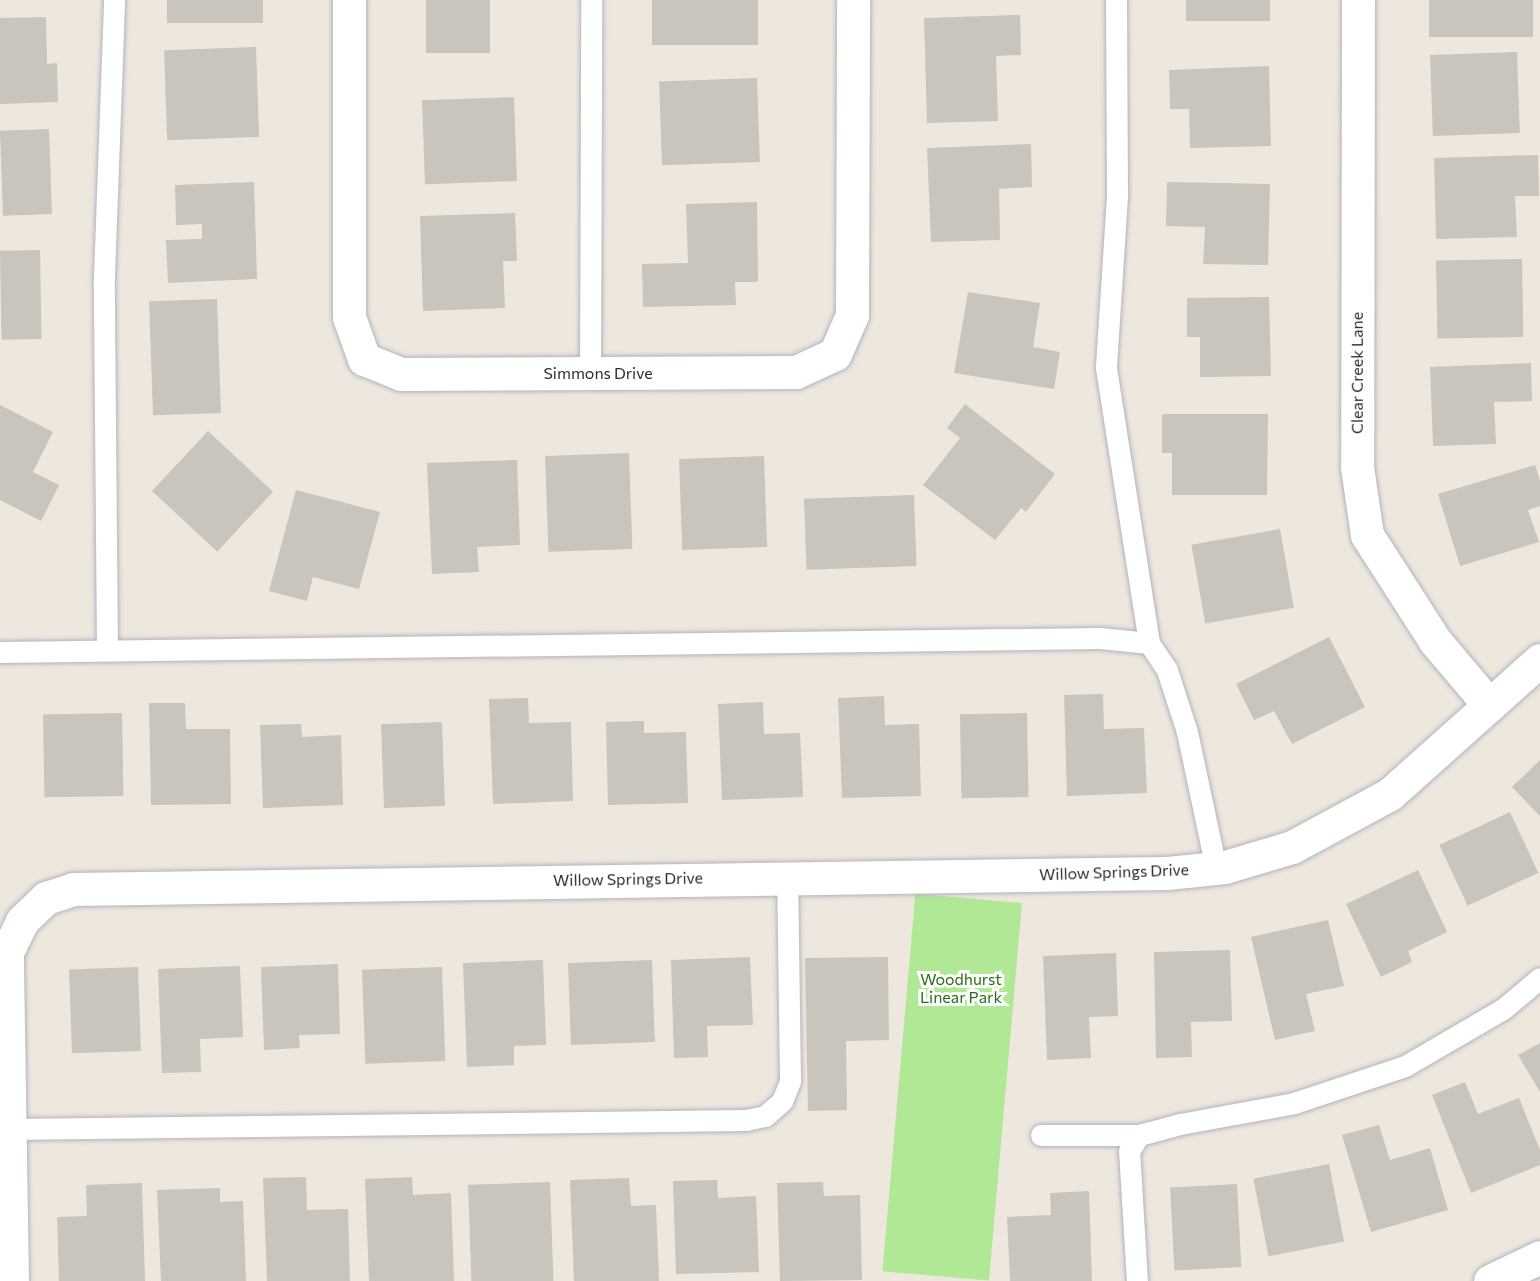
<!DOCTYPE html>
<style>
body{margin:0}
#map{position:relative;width:1540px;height:1281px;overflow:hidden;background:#eee7dd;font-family:Commissioner,sans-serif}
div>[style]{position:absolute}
.green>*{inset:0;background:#b1e896;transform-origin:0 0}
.building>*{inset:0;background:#c9c5bc;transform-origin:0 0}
.roads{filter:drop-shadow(0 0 2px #b1b4c0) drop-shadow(0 0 2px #b1b4c0)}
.lane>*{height:21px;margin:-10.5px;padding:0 10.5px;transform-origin:10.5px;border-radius:10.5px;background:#fff}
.street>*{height:33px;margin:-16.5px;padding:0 16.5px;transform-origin:16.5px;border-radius:16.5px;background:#fff}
span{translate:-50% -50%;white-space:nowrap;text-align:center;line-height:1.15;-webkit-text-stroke:6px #fff;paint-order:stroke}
.street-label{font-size:16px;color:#2c2c2c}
.park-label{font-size:16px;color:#276f15}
</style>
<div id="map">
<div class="green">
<div style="left:1022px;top:903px;width:379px;height:107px;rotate:95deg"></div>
</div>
<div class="building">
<div style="left:167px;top:0;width:96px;height:23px"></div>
<div style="left:426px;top:0;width:64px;height:53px"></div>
<div style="left:652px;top:0;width:106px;height:45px"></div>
<div style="left:1186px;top:0;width:84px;height:21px"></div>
<div style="left:1429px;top:0;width:104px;height:37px"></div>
<div style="clip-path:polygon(1020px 15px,1021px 55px,996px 56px,998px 121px,927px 123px,924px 18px)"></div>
<div style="clip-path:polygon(46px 17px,47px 64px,57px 63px,58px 102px,0 104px,0 18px)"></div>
<div style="left:256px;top:47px;width:90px;height:92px;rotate:88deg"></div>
<div style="left:1517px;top:52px;width:81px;height:87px;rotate:88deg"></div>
<div style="clip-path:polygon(1269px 66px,1271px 146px,1190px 148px,1189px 109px,1170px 109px,1169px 70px)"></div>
<div style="left:757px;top:78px;width:84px;height:98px;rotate:88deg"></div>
<div style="left:514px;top:97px;width:84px;height:92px;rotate:88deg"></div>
<div style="left:49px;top:129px;width:85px;height:49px;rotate:88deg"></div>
<div style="clip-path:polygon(1031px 144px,1032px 187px,999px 189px,1000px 240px,931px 242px,927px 148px)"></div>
<div style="clip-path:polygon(1538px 155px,1539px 196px,1515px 196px,1517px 237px,1436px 239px,1434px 158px)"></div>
<div style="clip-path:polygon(254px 182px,257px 279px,168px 283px,166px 240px,202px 239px,202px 224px,176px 225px,175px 185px)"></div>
<div style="clip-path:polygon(1167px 182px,1270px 184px,1268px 265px,1203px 264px,1205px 227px,1166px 226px)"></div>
<div style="clip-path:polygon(757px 202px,758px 282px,735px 282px,736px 305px,643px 307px,642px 264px,688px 263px,686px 204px)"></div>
<div style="clip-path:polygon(515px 213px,517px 261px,503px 261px,505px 308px,423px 311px,420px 216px)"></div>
<div style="left:40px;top:250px;width:89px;height:40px;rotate:89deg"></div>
<div style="left:1522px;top:259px;width:78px;height:86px;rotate:89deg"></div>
<div style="clip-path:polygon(968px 292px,1040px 303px,1033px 347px,1060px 352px,1054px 389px,954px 373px)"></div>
<div style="clip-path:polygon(1269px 297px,1271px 376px,1200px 377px,1200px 337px,1187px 337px,1187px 298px)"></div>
<div style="left:217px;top:299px;width:114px;height:68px;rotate:88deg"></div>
<div style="clip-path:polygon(1531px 363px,1532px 401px,1494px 402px,1496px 444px,1433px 446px,1430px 367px)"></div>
<div style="clip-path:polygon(965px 404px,1055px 474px,1026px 512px,1021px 508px,995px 540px,923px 485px,960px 438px,947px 428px)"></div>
<div style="clip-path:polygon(0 405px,53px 432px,33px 472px,59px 485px,41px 521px,0 500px)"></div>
<div style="clip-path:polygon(1162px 414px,1268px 414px,1267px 495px,1172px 495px,1172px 453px,1162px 453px)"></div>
<div style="left:208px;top:431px;width:89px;height:82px;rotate:43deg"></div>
<div style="left:629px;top:453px;width:96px;height:84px;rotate:88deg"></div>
<div style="left:764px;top:456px;width:91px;height:85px;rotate:88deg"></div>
<div style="clip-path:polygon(517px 460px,520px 545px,477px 547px,479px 572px,432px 574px,427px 463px)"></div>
<div style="clip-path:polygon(1535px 465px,1540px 481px,1540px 506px,1528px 510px,1539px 542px,1460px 566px,1438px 494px)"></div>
<div style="clip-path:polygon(296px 490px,380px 512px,359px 589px,313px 577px,307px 601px,269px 591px)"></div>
<div style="left:914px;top:495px;width:71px;height:110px;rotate:88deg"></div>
<div style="left:1280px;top:529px;width:80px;height:90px;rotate:80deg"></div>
<div style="clip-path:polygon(1329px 637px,1365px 707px,1292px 744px,1274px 711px,1254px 720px,1236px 684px)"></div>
<div style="clip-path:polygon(1103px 694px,1104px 729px,1144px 728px,1147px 793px,1067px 796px,1064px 695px)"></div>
<div style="clip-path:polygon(884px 696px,885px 725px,919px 724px,921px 796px,842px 798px,838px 698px)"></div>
<div style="clip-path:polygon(528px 698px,529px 723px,571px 722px,573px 801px,493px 804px,489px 699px)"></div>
<div style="clip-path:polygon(763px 702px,764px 734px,800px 733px,803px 797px,722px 800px,718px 704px)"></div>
<div style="clip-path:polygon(149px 703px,185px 703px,186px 729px,230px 729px,231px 804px,151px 805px)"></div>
<div style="left:122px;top:713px;width:83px;height:79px;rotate:89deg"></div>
<div style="left:1027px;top:713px;width:84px;height:67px;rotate:89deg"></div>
<div style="clip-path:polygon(644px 721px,644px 733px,686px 732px,688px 803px,608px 805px,606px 722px)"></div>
<div style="left:442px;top:722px;width:84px;height:61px;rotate:88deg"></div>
<div style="clip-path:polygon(301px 724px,302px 737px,341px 735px,343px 805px,263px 808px,260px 725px)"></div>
<div style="clip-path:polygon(1540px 760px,1540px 816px,1512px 787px)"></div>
<div style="left:1510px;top:812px;width:67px;height:78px;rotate:65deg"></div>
<div style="clip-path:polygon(1418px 870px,1447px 932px,1408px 951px,1412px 962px,1381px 977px,1346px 904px)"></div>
<div style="clip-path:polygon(1328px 920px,1344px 986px,1306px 994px,1315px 1031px,1275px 1040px,1251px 937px)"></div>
<div style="clip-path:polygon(1230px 950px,1232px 1021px,1191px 1022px,1192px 1057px,1156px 1058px,1154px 952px)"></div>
<div style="clip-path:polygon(1116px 953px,1118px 1016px,1089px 1017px,1091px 1058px,1047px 1060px,1043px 956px)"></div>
<div style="clip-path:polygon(750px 957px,753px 1025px,707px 1026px,708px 1057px,674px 1058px,671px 960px)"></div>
<div style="clip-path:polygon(888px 957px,889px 1040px,846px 1041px,847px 1110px,808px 1111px,805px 958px)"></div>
<div style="clip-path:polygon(543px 960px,546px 1045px,514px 1046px,514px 1065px,467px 1067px,463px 963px)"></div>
<div style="left:652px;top:960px;width:82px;height:84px;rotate:88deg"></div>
<div style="clip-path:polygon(338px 964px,340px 1034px,299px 1035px,300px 1048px,264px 1050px,261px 967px)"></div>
<div style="clip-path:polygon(240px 966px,243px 1037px,200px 1039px,201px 1072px,162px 1073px,158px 969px)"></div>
<div style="left:138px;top:967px;width:84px;height:69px;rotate:88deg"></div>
<div style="left:442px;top:967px;width:94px;height:80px;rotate:88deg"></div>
<div style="clip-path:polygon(1540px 1043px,1540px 1092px,1518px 1055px)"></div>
<div style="clip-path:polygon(1465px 1082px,1478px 1114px,1519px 1098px,1540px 1150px,1540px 1165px,1471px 1193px,1432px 1095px)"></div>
<div style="clip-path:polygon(1379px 1125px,1390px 1160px,1430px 1148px,1448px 1210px,1371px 1232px,1342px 1135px)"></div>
<div style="left:1329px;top:1164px;width:79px;height:77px;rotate:79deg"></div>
<div style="clip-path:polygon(306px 1177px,307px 1210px,348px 1209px,350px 1281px,267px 1281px,263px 1178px)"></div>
<div style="clip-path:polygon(412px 1177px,413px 1195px,451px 1193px,454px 1281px,369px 1281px,365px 1179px)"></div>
<div style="clip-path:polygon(629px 1178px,631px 1206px,656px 1205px,659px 1281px,574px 1281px,570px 1180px)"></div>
<div style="clip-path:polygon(717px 1180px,718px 1198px,756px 1196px,759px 1272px,676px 1274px,673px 1181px)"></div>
<div style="left:550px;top:1182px;width:99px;height:82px;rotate:88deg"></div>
<div style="clip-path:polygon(823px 1182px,824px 1196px,860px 1195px,862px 1280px,780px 1281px,777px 1183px)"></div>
<div style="clip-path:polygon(142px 1183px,145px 1281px,59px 1281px,57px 1217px,87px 1216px,86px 1185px)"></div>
<div style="left:1237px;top:1184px;width:83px;height:67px;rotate:87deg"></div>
<div style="clip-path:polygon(220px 1188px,220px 1202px,243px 1201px,246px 1281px,161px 1281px,157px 1190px)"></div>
<div style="clip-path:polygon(1089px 1191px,1092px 1281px,1010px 1281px,1007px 1217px,1051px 1215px,1050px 1193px)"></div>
</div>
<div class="roads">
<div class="lane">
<div style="left:1116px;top:0;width:196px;rotate:89.7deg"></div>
<div style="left:1117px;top:196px;width:172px;rotate:93.7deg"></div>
<div style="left:1106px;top:368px;width:278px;rotate:81.1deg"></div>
<div style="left:590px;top:373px;width:373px;rotate:-89.8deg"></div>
<div style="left:107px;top:650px;width:374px;rotate:-90.5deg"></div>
<div style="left:104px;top:276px;width:276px;rotate:-87.9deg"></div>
<div style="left:0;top:652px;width:1100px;rotate:-0.73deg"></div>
<div style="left:1100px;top:638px;width:49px;rotate:5.8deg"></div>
<div style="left:1149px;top:643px;width:32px;rotate:56deg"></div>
<div style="left:1167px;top:670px;width:65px;rotate:72.1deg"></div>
<div style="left:1187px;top:732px;width:139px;rotate:78deg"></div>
<div style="left:9px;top:1129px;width:737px;rotate:-0.7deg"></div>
<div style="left:746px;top:1120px;width:19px;rotate:-12deg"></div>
<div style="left:765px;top:1116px;width:23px;rotate:-41deg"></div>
<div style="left:782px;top:1101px;width:22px;rotate:-68deg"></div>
<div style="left:790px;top:1081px;width:204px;rotate:-90.8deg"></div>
<div style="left:1041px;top:1135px;width:98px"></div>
<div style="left:1137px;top:1281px;width:130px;rotate:-93.5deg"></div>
<div style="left:1129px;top:1151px;width:19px;rotate:-58deg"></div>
<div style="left:1139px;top:1135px;width:42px;rotate:-15deg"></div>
<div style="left:1180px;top:1124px;width:116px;rotate:-10.4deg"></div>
<div style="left:1294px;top:1103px;width:117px;rotate:-18.4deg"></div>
<div style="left:1405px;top:1066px;width:113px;rotate:-30.2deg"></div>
<div style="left:1503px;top:1009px;width:48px;rotate:-40deg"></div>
</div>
<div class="street">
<div style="left:349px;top:0;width:317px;rotate:90deg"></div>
<div style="left:349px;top:317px;width:45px;rotate:70.3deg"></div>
<div style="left:364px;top:359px;width:40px;rotate:22deg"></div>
<div style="left:401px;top:374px;width:395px;rotate:-0.3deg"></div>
<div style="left:796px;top:372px;width:43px;rotate:-24.8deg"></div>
<div style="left:835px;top:354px;width:43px;rotate:-66.4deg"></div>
<div style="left:852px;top:315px;width:315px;rotate:-89.8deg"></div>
<div style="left:1358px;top:0;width:467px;rotate:90.1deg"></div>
<div style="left:1357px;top:467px;width:69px;rotate:81.6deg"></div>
<div style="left:1367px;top:535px;width:126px;rotate:57.3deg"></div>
<div style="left:1435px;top:641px;width:84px;rotate:49.8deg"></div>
<div style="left:12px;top:1281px;width:329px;rotate:-90.9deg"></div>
<div style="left:7px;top:952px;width:34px;rotate:-64deg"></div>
<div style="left:22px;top:921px;width:33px;rotate:-44deg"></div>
<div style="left:46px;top:898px;width:28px;rotate:-18deg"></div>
<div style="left:73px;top:889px;width:1094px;rotate:-0.84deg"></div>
<div style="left:1167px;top:873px;width:58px;rotate:-5.9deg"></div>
<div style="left:1225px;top:867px;width:70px;rotate:-16.6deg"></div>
<div style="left:1292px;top:847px;width:111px;rotate:-28.4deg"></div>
<div style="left:1390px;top:794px;width:201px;rotate:-41.8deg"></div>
<div style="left:1490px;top:1281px;width:55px;rotate:-25.6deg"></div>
</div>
</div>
<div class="street-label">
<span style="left:598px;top:373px">Simmons Drive</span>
<span style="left:1357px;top:373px;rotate:-90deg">Clear Creek Lane</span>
<span style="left:1114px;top:872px;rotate:-2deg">Willow Springs Drive</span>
<span style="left:628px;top:879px;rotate:-1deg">Willow Springs Drive</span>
</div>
<div class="park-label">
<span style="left:961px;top:988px">Woodhurst<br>Linear Park</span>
</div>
</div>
